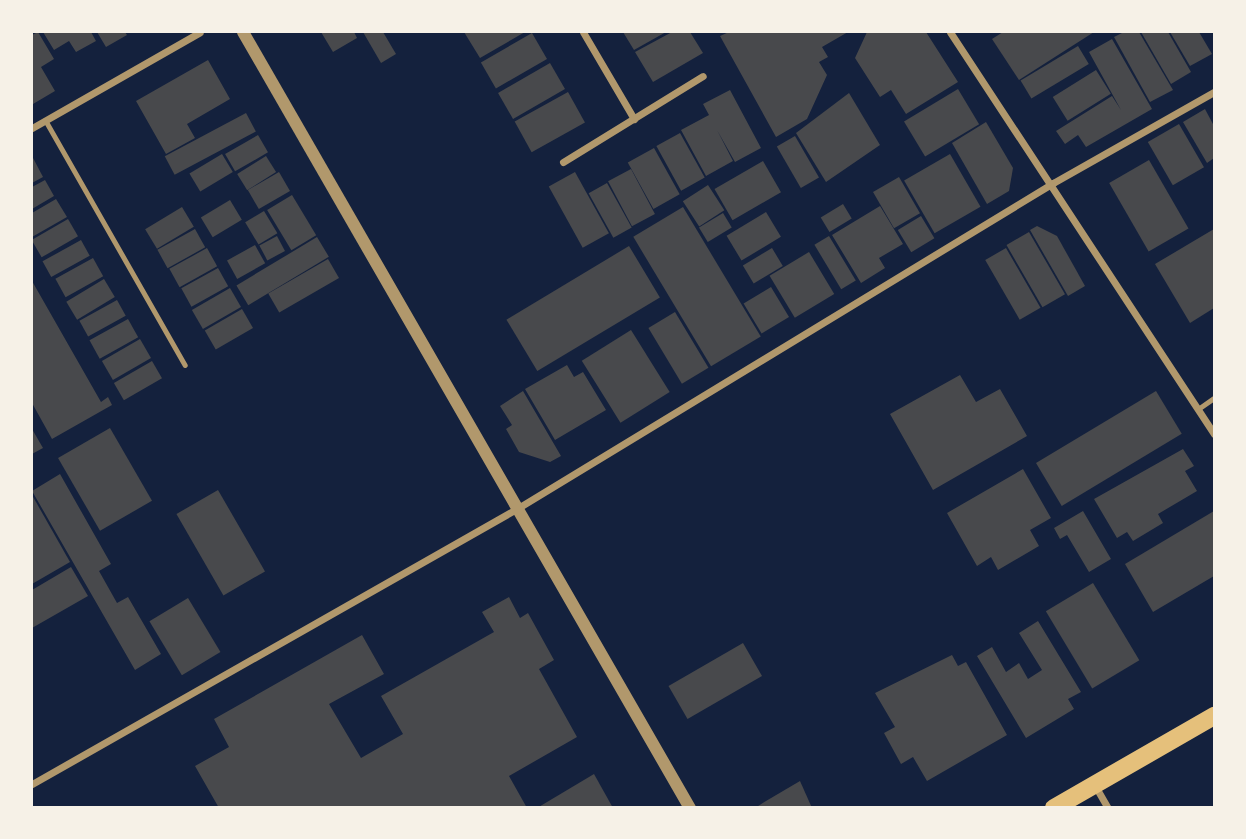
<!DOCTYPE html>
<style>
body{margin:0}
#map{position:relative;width:1246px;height:839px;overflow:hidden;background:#14213d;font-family:"PT Sans",sans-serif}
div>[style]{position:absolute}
.building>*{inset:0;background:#48494c;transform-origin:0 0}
.service>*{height:5px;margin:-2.5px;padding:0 2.5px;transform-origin:2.5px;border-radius:2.5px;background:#b1986c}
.minor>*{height:7px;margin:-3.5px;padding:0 3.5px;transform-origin:3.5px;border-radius:3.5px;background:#b1986c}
.tertiary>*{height:12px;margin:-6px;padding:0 6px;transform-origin:6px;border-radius:6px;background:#b1986c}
.primary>*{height:18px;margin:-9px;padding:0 9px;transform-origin:9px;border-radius:9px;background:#e5c07b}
span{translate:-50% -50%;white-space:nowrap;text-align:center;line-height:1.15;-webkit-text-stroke:7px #f6f1e7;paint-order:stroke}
.frame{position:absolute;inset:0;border:33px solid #f6f1e7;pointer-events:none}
</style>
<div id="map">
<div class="building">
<div style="clip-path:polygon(38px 32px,54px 59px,41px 67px,55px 91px,33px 104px,32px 35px)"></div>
<div style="clip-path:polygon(43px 32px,91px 32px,96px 41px,76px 52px,69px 41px,54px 50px)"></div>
<div style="clip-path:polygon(97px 32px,125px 32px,127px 35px,106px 47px)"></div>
<div style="clip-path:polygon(321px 32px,354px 32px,357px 38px,333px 52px)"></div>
<div style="clip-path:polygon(363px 32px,383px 32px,396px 54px,381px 63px)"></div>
<div style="clip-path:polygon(464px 32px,525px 32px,480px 58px)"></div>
<div style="clip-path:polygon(623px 32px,666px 32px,634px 50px)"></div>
<div style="clip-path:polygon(672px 32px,690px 32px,703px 53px,653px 82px,635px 52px)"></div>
<div style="clip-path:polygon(729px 32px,848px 32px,822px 47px,828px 57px,819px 62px,827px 75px,807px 119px,776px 137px,720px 36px)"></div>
<div style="clip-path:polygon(867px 32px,926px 32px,958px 82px,906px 114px,891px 90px,880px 97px,855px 58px)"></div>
<div style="clip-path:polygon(1003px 32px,1094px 32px,1019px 80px,992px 39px)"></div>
<div style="clip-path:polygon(1124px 32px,1139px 32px,1173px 90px,1150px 102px,1114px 37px)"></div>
<div style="clip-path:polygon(1141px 32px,1168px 32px,1191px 72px,1171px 84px)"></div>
<div style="clip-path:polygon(1170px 32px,1199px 32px,1212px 54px,1190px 66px)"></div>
<div style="left:532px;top:33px;width:30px;height:59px;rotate:60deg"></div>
<div style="clip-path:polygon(1112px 39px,1152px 109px,1086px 147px,1078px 135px,1065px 144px,1056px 131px,1112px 96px,1121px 110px,1089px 52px)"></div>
<div style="left:1078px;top:46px;width:21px;height:67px;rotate:59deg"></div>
<div style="clip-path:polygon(208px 60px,230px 99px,187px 124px,195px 138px,166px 154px,136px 101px)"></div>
<div style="left:550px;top:63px;width:30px;height:60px;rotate:60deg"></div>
<div style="left:1096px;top:70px;width:28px;height:51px;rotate:58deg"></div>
<div style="left:958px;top:89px;width:41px;height:63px;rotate:59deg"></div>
<div style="clip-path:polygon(730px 90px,761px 148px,735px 162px,717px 130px,733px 161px,706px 176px,681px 130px,709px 115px,703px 104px)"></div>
<div style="left:568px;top:92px;width:35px;height:61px;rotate:61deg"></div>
<div style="clip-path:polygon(849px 93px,880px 145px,826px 182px,796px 133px)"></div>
<div style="clip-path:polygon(1205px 109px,1214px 126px,1214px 158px,1207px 163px,1183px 122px)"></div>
<div style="left:246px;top:113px;width:21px;height:92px;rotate:62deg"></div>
<div style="clip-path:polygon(986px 122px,1013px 168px,1009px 191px,987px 204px,952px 143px)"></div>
<div style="left:1179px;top:124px;width:50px;height:36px;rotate:60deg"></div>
<div style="left:680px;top:133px;width:51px;height:27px;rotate:61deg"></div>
<div style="left:258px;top:135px;width:20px;height:38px;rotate:60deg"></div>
<div style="left:795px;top:136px;width:48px;height:21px;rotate:60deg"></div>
<div style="left:654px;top:148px;width:53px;height:30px;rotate:61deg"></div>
<div style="left:222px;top:154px;width:21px;height:38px;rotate:59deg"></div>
<div style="left:950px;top:154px;width:61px;height:53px;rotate:60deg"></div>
<div style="clip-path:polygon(32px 156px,43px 177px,32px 183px)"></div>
<div style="left:266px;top:156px;width:19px;height:34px;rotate:58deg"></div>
<div style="left:1149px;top:160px;width:79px;height:46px;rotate:60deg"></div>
<div style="left:763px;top:161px;width:36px;height:56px;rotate:60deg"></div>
<div style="left:631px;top:169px;width:51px;height:26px;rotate:62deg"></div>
<div style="left:279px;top:172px;width:22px;height:36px;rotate:60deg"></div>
<div style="left:575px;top:172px;width:70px;height:30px;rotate:61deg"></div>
<div style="left:899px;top:177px;width:42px;height:30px;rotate:60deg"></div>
<div style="clip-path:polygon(45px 180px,54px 196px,32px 209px,32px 187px)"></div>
<div style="left:607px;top:183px;width:51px;height:21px;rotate:61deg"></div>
<div style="left:708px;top:185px;width:30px;height:30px;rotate:57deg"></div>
<div style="left:292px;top:195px;width:47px;height:29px;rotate:59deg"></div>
<div style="clip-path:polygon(56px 199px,67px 217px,32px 237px,32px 213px)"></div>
<div style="left:230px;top:200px;width:23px;height:34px;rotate:59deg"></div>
<div style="left:843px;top:204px;width:17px;height:26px;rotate:59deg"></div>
<div style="clip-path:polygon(880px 206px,903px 244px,879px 258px,885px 268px,861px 283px,832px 235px)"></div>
<div style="left:182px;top:207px;width:23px;height:43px;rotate:59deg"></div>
<div style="left:683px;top:207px;width:151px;height:58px;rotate:59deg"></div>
<div style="left:264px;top:211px;width:26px;height:22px;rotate:59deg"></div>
<div style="left:766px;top:212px;width:29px;height:46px;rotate:59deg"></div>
<div style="left:723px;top:213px;width:17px;height:28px;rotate:59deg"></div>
<div style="left:921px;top:216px;width:26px;height:27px;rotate:59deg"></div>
<div style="left:68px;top:219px;width:20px;height:42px;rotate:60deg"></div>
<div style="clip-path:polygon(1037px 226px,1057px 236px,1085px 286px,1068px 296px,1030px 230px)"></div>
<div style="left:195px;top:229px;width:21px;height:43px;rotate:61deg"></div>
<div style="clip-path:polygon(1214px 229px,1214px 308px,1190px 323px,1155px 264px)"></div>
<div style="left:1029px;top:232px;width:72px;height:26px;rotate:60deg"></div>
<div style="left:277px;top:236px;width:17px;height:20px;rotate:62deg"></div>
<div style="left:829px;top:236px;width:52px;height:17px;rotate:59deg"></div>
<div style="left:317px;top:237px;width:23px;height:94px;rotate:59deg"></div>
<div style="left:81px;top:240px;width:18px;height:44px;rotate:61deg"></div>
<div style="left:255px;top:245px;width:21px;height:32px;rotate:61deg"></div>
<div style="left:629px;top:246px;width:60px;height:143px;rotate:59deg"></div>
<div style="left:207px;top:248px;width:21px;height:43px;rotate:61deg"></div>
<div style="left:772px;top:248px;width:21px;height:34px;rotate:59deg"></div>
<div style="left:1006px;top:248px;width:69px;height:24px;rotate:60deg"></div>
<div style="left:809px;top:252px;width:49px;height:46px;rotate:59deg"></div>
<div style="left:93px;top:258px;width:21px;height:43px;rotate:61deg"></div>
<div style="left:328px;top:259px;width:22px;height:69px;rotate:60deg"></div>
<div style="left:218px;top:268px;width:21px;height:42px;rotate:61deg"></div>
<div style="left:104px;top:279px;width:21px;height:44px;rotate:59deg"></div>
<div style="clip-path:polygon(32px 281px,101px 402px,108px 397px,112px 405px,52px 439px,32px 403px)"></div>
<div style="left:771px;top:287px;width:35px;height:32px;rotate:59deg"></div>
<div style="left:230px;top:288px;width:22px;height:44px;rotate:60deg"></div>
<div style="left:117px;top:300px;width:18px;height:43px;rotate:61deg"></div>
<div style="left:242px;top:309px;width:22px;height:43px;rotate:60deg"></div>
<div style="left:675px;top:312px;width:65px;height:31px;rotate:59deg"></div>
<div style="left:128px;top:319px;width:21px;height:44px;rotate:61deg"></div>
<div style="left:631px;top:330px;width:73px;height:58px;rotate:58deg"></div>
<div style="left:140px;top:339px;width:22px;height:44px;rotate:60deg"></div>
<div style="left:152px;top:361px;width:20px;height:44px;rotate:60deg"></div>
<div style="clip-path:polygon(567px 365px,574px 377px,583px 372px,606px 410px,555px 440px,525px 389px)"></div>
<div style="clip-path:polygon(960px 375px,976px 402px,1000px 389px,1027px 436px,933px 490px,890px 414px)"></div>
<div style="clip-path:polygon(523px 391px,561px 456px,550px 462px,519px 452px,506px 429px,512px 425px,500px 406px)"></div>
<div style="left:1156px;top:391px;width:50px;height:140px;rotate:59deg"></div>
<div style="left:110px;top:428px;width:84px;height:60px;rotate:60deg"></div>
<div style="clip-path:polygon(32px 429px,43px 448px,32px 454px)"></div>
<div style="clip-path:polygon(1183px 449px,1194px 466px,1185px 471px,1197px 491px,1158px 514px,1163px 523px,1133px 541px,1127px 532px,1117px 538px,1094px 499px)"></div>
<div style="clip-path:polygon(1023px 469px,1051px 518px,1030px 530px,1039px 546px,998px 570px,991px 557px,977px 566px,947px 513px)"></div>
<div style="clip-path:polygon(60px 474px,111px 564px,99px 571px,117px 603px,128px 597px,161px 654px,135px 670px,32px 491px)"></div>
<div style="left:218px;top:490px;width:94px;height:48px;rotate:60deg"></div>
<div style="clip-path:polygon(32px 495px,70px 562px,32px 584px)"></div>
<div style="clip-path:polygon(1083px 511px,1111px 559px,1089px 572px,1067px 535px,1060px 539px,1054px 528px)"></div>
<div style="clip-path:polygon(1214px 511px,1214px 576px,1153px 612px,1125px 564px)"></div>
<div style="clip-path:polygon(71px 567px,88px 596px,32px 628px,32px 590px)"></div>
<div style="left:1093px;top:583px;width:90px;height:55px;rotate:59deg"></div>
<div style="clip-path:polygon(509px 597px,520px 618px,528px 613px,554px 660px,539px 669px,577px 737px,509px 776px,527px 808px,219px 808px,195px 766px,229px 747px,214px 719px,362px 635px,384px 674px,329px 704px,361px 758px,403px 734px,381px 696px,494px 632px,482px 612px)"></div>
<div style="left:188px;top:598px;width:63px;height:45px;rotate:59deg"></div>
<div style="clip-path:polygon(1038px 621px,1081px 692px,1068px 699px,1074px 709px,1026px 738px,977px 656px,992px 647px,1006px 672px,1019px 663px,1028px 679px,1042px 670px,1019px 633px)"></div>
<div style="left:743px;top:643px;width:38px;height:86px;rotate:60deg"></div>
<div style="clip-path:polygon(952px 655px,958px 666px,966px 662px,1007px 735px,927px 781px,913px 757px,901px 764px,884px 733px,895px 727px,875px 693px)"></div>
<div style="clip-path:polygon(594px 774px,613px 808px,537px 808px)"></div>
<div style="clip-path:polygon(800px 781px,812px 808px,755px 808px,766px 801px)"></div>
</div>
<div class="service">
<div style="left:45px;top:120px;width:282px;rotate:60.3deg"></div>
<div style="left:1198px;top:409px;width:19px;rotate:-35deg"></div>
</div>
<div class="minor">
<div style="left:583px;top:32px;width:101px;rotate:59.6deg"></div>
<div style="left:950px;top:32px;width:481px;rotate:56.7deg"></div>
<div style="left:32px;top:128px;width:193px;rotate:-29.7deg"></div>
<div style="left:563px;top:162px;width:164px;rotate:-31.6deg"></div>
<div style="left:32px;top:784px;width:559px;rotate:-29.59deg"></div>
<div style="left:518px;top:508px;width:626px;rotate:-31.28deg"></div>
<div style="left:1053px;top:183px;width:185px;rotate:-29.5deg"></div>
<div style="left:1094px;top:784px;width:28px;rotate:60deg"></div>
</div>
<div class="tertiary">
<div style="left:243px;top:32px;width:896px;rotate:60.06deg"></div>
</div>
<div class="primary">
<div style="left:1054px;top:808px;width:185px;rotate:-29.9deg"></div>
</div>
<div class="frame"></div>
</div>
